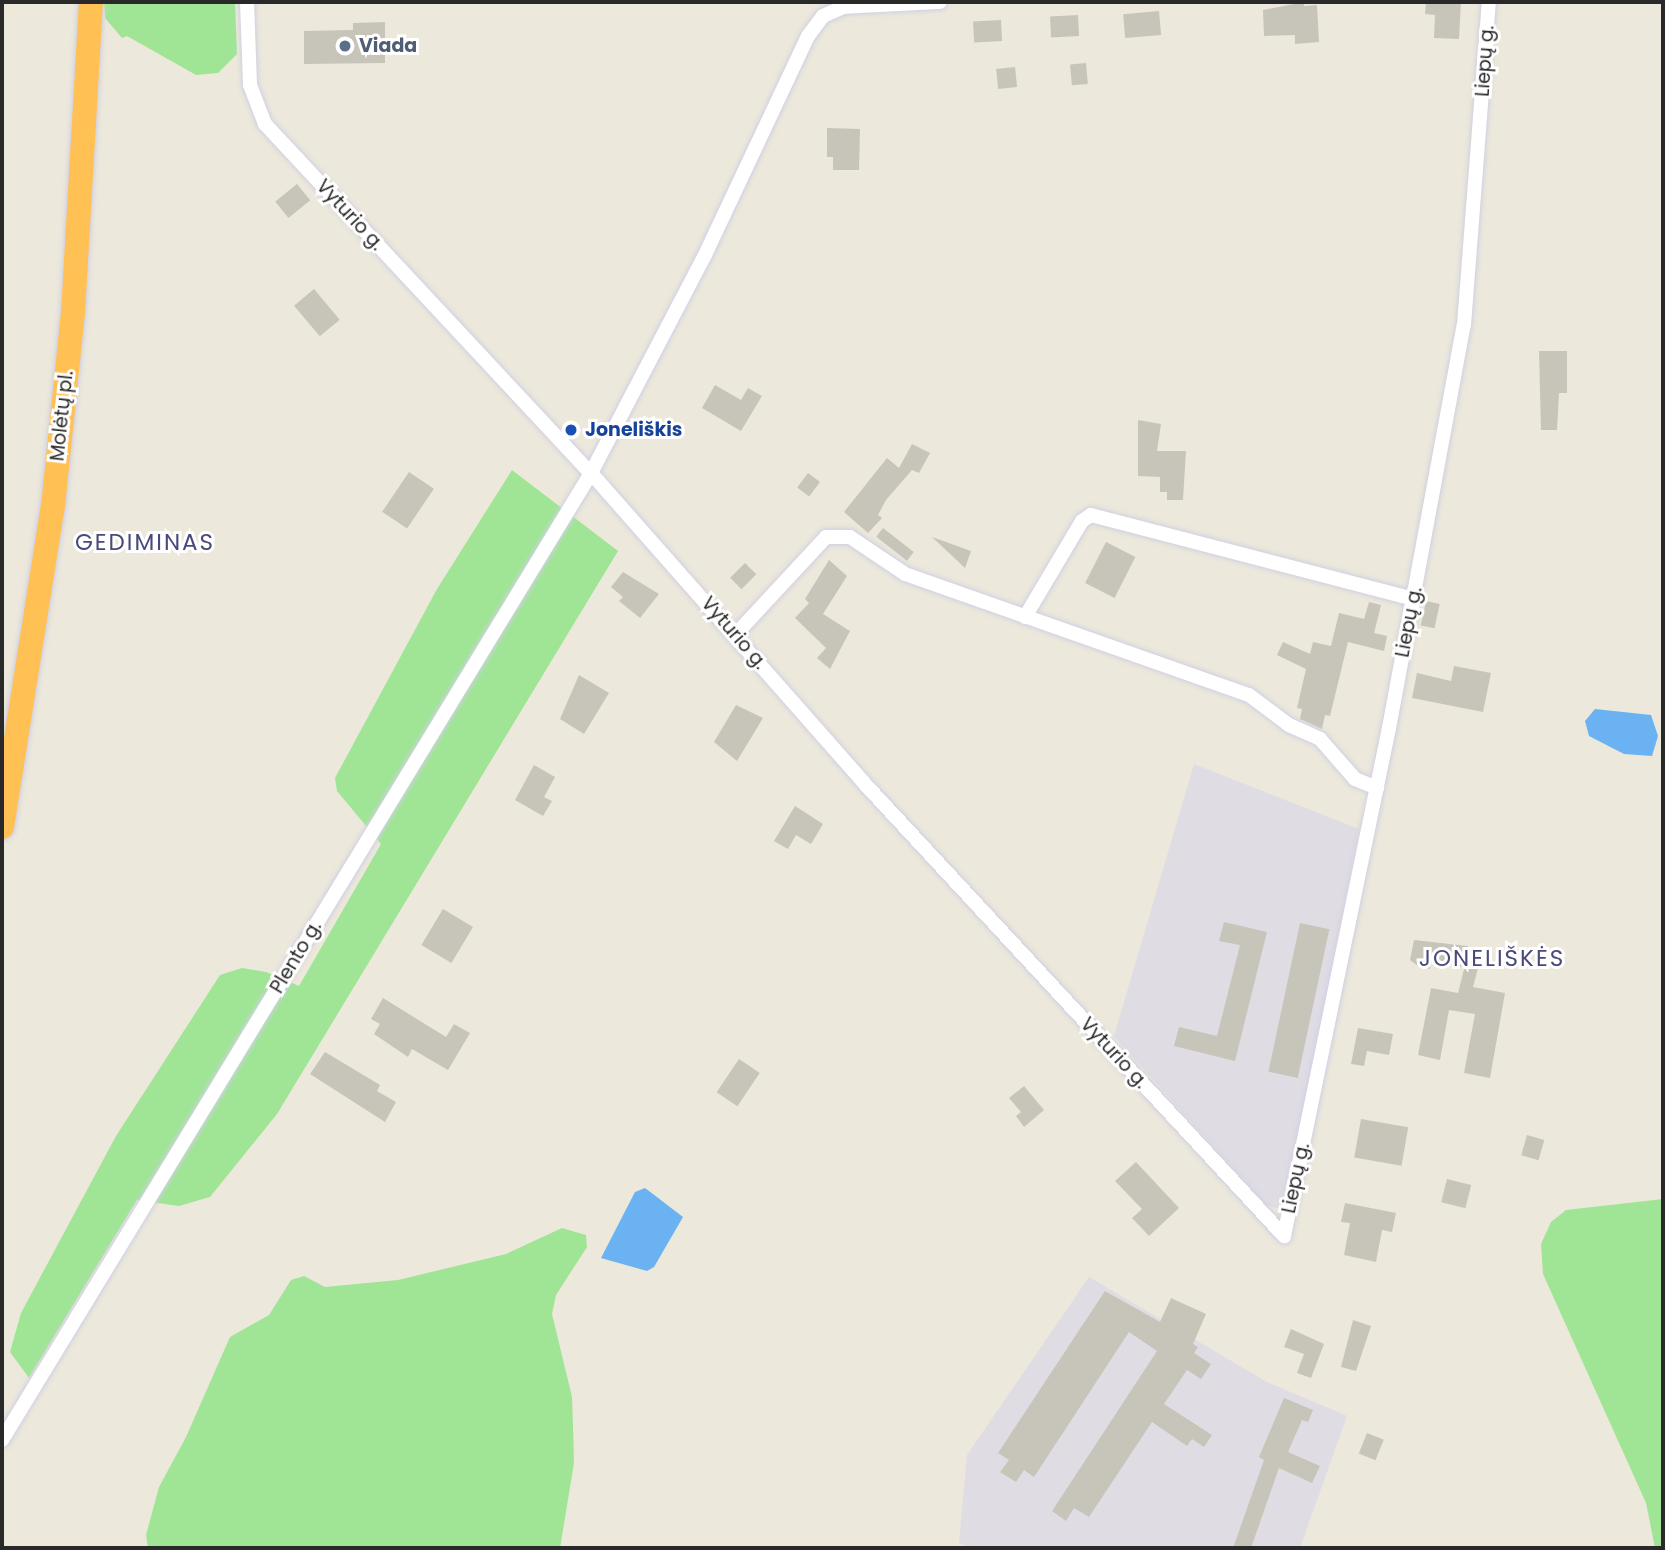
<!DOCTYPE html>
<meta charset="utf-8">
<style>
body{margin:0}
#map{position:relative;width:1665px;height:1550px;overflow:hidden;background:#ece8db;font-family:Poppins,sans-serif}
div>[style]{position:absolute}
.industrial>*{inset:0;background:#e0dce4}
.green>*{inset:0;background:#a0e595}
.water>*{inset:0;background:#6ab2f2}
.building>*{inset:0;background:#c7c5ba;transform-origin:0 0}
.roads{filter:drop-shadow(0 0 2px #d0d0e3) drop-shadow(0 0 2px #d0d0e3)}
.street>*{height:14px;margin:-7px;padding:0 7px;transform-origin:7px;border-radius:7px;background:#fff}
.highway>*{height:24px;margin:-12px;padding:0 12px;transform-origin:12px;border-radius:12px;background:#ffc153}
.dots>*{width:19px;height:19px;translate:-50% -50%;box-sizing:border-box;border:4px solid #fff;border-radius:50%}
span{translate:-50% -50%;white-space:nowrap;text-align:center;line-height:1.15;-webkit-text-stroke:6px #fff;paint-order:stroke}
.service-label{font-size:19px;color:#4e5e75;font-weight:700}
.left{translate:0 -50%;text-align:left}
.street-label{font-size:19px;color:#292929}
.transit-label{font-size:19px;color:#164399;font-weight:700}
.quarter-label{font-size:23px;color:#4a497b;letter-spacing:2px}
.frame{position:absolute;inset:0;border:4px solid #292929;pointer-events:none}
</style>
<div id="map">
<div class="industrial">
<div style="clip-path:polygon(1194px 764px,1359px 829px,1286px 1203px,1279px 1208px,1267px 1206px,1114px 1036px)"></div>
<div style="clip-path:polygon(1089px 1277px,1267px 1382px,1347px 1416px,1300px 1548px,968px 1548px,959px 1542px,967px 1455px)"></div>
</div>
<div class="green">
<div style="clip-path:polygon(104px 2px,235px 2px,237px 54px,218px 73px,196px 75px,127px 36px,122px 38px,105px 18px)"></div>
<div style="clip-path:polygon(512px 470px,618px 551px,277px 1114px,210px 1197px,179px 1206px,137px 1200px,29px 1378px,10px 1352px,21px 1313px,116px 1136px,220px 975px,242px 968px,266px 972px,299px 986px,381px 844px,337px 791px,335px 778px,437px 589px)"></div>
<div style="clip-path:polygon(1663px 1199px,1663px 1548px,1655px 1548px,1646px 1503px,1543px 1274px,1541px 1244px,1551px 1222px,1566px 1210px)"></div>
<div style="clip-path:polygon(562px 1228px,586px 1235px,587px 1247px,556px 1295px,552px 1314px,572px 1397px,573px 1425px,574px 1463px,560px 1548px,148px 1548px,146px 1535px,159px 1487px,186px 1437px,230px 1337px,269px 1315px,291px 1280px,304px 1276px,325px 1287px,398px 1280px,506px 1254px)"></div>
</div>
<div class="water">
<div style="clip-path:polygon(1595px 709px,1651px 715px,1658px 736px,1652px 756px,1624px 754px,1589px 736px,1585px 721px)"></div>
<div style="clip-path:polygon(645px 1188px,683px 1217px,654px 1267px,647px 1271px,601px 1258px,635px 1192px)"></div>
</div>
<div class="building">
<div style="clip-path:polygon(1304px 2px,1304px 6px,1317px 5px,1319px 42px,1295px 44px,1295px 35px,1264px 36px,1263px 10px)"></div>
<div style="clip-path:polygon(1426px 2px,1461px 2px,1459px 39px,1434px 38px,1435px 15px,1425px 14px)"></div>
<div style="left:1159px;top:11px;width:24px;height:36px;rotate:85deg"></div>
<div style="left:1078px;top:15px;width:21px;height:28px;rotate:87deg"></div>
<div style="left:1001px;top:20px;width:21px;height:28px;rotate:87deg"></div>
<div style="clip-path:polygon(385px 22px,385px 63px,304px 64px,304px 31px,353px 30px,353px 23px)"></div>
<div style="left:1086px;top:63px;width:21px;height:16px;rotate:85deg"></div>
<div style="left:1015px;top:67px;width:20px;height:19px;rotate:84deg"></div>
<div style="clip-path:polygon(827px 128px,860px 129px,859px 170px,833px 170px,833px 157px,827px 157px)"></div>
<div style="left:297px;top:184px;width:21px;height:28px;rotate:51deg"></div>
<div style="left:314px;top:289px;width:40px;height:26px;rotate:50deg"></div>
<div style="clip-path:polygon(1539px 351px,1567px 351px,1567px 393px,1559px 393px,1557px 430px,1541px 430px)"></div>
<div style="clip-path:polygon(715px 385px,741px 400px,748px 388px,762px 396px,741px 431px,702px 408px)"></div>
<div style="clip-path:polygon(1138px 420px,1161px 424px,1157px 451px,1186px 451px,1183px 500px,1167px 500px,1167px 492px,1160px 492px,1160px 477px,1138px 476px)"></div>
<div style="clip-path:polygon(912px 444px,930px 453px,919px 473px,912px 470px,886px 500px,878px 515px,882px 518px,868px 533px,844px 512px,887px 458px,899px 468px)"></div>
<div style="left:409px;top:472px;width:30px;height:48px;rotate:34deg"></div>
<div style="left:808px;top:473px;width:15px;height:18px;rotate:37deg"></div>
<div style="left:883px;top:528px;width:39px;height:11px;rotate:38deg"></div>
<div style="clip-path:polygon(932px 537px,971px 551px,965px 568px)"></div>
<div style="left:1106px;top:542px;width:33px;height:46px;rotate:27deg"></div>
<div style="clip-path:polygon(829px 560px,847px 576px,823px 614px,850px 631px,830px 669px,817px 658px,826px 648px,795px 618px,809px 603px,805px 599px)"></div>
<div style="left:745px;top:563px;width:16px;height:21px;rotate:45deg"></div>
<div style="clip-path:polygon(623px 572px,659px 594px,640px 618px,619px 601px,623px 597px,611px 587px)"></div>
<div style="left:1426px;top:601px;width:14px;height:25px;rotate:12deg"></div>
<div style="clip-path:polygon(1369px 602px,1381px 605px,1374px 633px,1387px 636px,1384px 651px,1348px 642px,1330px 716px,1325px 715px,1322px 729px,1300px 719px,1302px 709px,1297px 708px,1306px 669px,1277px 655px,1283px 642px,1310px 654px,1313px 642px,1331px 646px,1339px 613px,1364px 619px)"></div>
<div style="clip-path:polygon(1454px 666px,1491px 673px,1483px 712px,1412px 698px,1417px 673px,1451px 681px)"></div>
<div style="clip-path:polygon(579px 675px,609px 693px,584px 734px,560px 719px)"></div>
<div style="clip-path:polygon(736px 705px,763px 718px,737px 761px,714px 742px)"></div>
<div style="clip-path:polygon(534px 765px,555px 777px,544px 797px,552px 801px,543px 816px,515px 800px)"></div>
<div style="clip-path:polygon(795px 806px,823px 824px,811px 844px,796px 835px,788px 849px,774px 841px)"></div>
<div style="left:443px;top:909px;width:35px;height:42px;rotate:31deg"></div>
<div style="clip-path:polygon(1224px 922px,1267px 932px,1235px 1061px,1174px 1046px,1179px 1027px,1217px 1036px,1240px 945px,1219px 941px)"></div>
<div style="left:1300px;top:923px;width:30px;height:152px;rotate:12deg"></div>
<div style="clip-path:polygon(1414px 940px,1468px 946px,1462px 967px,1432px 958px,1430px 969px,1418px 966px,1410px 960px)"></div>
<div style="clip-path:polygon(1465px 965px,1478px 968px,1473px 987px,1505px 993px,1490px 1078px,1464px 1073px,1475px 1014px,1449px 1010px,1440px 1060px,1418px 1055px,1431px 988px,1458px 993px)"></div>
<div style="clip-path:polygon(383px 998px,446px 1037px,454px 1024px,470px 1033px,448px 1070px,412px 1049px,408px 1057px,374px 1034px,380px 1024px,371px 1019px)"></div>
<div style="clip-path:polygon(1358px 1028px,1393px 1034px,1389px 1055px,1367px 1051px,1364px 1066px,1351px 1064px)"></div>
<div style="clip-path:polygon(325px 1052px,380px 1085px,377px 1091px,396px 1102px,385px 1122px,310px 1074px)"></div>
<div style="left:739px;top:1059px;width:25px;height:40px;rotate:34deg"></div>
<div style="clip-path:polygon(1024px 1086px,1044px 1110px,1024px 1127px,1016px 1116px,1021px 1112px,1009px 1098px)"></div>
<div style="left:1361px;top:1119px;width:48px;height:39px;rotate:10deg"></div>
<div style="left:1527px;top:1135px;width:18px;height:21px;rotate:16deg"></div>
<div style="clip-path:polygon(1136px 1162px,1179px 1208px,1149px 1236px,1132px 1218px,1142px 1209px,1115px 1181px)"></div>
<div style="left:1447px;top:1179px;width:25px;height:24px;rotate:14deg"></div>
<div style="clip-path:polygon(1345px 1203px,1396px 1213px,1392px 1232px,1382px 1230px,1376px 1262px,1344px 1255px,1350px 1223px,1341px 1222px)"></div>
<div style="clip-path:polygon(1105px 1291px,1160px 1322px,1171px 1298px,1206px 1314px,1193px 1344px,1198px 1347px,1194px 1353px,1211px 1364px,1201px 1379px,1187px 1370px,1164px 1404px,1212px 1435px,1204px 1447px,1192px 1439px,1187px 1446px,1152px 1422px,1089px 1517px,1074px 1508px,1066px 1521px,1052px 1511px,1157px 1351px,1129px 1332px,1034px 1477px,1024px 1470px,1016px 1482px,1000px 1472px,1009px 1460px,998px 1453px)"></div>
<div style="clip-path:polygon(1353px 1320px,1371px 1326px,1356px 1371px,1341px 1367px)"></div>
<div style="clip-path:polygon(1291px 1329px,1324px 1344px,1311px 1378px,1297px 1373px,1304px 1354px,1284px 1347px)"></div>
<div style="clip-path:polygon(1284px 1398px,1313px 1410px,1308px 1422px,1302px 1420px,1288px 1452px,1320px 1466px,1312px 1483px,1279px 1468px,1251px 1548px,1233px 1548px,1264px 1460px,1259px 1457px)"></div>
<div style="left:1367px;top:1433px;width:18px;height:22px;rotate:22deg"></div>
</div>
<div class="roads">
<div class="street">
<div style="left:247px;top:2px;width:83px;rotate:87.9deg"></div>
<div style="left:250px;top:85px;width:42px;rotate:69deg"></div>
<div style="left:265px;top:124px;width:478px;rotate:47deg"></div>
<div style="left:591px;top:473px;width:413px;rotate:48.6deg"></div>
<div style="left:864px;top:783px;width:618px;rotate:47.16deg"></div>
<div style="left:1025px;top:617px;width:112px;rotate:-59.3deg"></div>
<div style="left:1082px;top:521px;width:11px;rotate:-34deg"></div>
<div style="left:1091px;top:515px;width:333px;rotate:14.6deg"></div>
<div style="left:736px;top:634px;width:132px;rotate:-47.1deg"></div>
<div style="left:826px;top:537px;width:24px"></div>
<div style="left:850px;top:537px;width:66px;rotate:33.9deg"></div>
<div style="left:905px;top:574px;width:365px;rotate:19.4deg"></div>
<div style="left:1249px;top:695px;width:50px;rotate:36.9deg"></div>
<div style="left:1289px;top:725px;width:34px;rotate:24deg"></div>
<div style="left:1320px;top:739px;width:53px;rotate:48.8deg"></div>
<div style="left:1355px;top:779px;width:24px;rotate:22deg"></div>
<div style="left:1284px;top:1236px;width:519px;rotate:-78.32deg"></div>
<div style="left:1389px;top:728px;width:410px;rotate:-79.5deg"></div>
<div style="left:1464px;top:325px;width:324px;rotate:-85.6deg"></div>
<div style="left:2px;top:1440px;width:1132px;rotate:-58.65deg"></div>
<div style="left:591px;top:473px;width:244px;rotate:-62.4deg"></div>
<div style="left:704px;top:257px;width:244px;rotate:-64.8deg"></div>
<div style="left:808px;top:36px;width:25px;rotate:-53deg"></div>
<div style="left:823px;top:16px;width:22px;rotate:-24deg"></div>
<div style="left:843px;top:7px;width:97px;rotate:-3deg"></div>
</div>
<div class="highway">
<div style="left:2px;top:827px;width:325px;rotate:-81deg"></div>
<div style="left:53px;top:506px;width:194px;rotate:-84.1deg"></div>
<div style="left:73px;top:313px;width:312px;rotate:-86.7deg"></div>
</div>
</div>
<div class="dots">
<div style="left:345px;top:46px;background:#5c6f8a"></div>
<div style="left:571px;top:430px;background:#1a4fb4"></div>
</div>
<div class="service-label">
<span class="left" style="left:359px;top:46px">Viada</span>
</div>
<div class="street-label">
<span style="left:1485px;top:61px;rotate:-86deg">Liepų g.</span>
<span style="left:350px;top:215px;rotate:47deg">Vyturio g.</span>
<span style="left:62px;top:416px;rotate:-84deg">Molėtų pl.</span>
<span style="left:1409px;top:622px;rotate:-79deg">Liepų g.</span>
<span style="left:734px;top:633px;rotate:49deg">Vyturio g.</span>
<span style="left:296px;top:957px;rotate:-59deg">Plento g.</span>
<span style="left:1114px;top:1053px;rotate:47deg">Vyturio g.</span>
<span style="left:1296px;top:1178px;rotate:-78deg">Liepų g.</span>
</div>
<div class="transit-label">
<span class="left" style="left:585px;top:430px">Joneliškis</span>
</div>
<div class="quarter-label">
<span style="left:145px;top:542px">GEDIMINAS</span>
<span style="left:1492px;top:958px">JONELIŠKĖS</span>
</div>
<div class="frame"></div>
</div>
